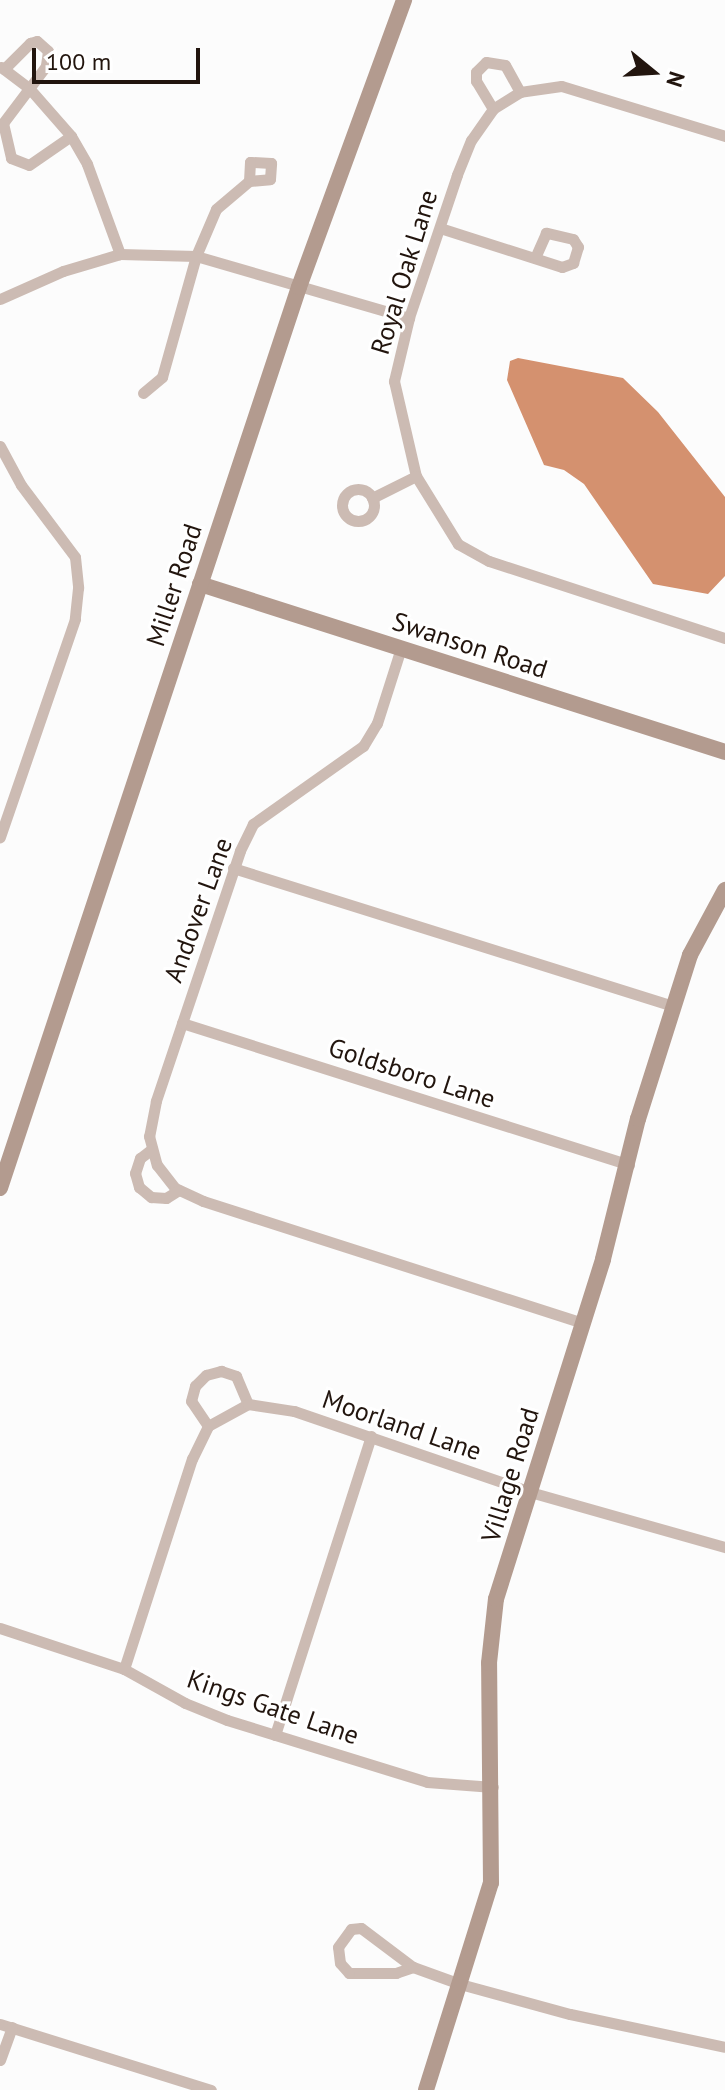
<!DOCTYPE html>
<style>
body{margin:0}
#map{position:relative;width:725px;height:2090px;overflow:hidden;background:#fcfcfc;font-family:"PT Sans",sans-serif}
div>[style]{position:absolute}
.water>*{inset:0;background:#d4916f}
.street>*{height:11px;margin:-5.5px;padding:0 5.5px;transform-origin:5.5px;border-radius:5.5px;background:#ccbbb3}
.street>.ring{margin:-5.5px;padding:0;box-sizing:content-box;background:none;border:11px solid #ccbbb3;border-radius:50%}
.secondary>*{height:16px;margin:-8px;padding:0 8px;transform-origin:8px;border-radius:8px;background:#b39b8f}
span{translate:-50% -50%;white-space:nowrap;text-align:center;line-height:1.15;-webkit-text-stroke:6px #fff;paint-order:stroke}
.street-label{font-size:26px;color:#22150e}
.north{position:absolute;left:613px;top:32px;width:80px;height:80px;-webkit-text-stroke:6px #fff;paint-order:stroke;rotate:108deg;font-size:22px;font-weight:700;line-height:32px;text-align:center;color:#22150e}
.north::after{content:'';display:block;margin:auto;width:28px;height:36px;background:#22150e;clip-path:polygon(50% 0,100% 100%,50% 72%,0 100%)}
.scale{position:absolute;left:32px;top:48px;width:168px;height:36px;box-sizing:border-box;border:4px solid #22150e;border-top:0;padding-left:10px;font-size:24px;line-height:28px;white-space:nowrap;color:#22150e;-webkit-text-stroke:6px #fff;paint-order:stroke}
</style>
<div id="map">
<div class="water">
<div style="clip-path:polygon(518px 358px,623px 378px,658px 412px,725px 497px,725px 576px,708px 594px,653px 584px,584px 484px,564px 470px,544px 465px,507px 380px,510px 361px)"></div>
</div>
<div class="street">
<div style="left:1px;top:67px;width:35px;rotate:37deg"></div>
<div style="left:29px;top:88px;width:64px;rotate:48.8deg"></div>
<div style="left:71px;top:136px;width:32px;rotate:60deg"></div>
<div style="left:87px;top:164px;width:96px;rotate:69.9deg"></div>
<div style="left:4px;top:69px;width:37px;rotate:-45deg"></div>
<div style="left:30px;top:43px;width:7px;rotate:-16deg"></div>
<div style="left:37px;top:41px;width:15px;rotate:42deg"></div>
<div style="left:48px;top:51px;width:15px;rotate:98deg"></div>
<div style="left:46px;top:66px;width:71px;rotate:127deg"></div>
<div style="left:3px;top:123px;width:36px;rotate:77deg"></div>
<div style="left:11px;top:158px;width:19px;rotate:21deg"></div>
<div style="left:29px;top:165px;width:51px;rotate:-34.6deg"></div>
<div style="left:493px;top:109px;width:33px;rotate:-121deg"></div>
<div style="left:476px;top:81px;width:9px;rotate:-90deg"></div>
<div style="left:476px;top:72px;width:14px;rotate:-45deg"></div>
<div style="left:486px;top:62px;width:19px;rotate:9deg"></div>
<div style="left:505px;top:65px;width:31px;rotate:61deg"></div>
<div style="left:725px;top:136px;width:171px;rotate:-163deg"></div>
<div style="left:561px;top:86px;width:41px;rotate:171.7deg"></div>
<div style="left:520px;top:92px;width:32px;rotate:148deg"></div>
<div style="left:493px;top:109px;width:38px;rotate:125deg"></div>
<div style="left:471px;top:140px;width:38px;rotate:112deg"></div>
<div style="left:457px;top:175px;width:151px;rotate:108.6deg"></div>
<div style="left:409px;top:318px;width:65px;rotate:103.4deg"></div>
<div style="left:394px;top:381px;width:98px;rotate:77deg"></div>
<div style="left:416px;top:476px;width:80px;rotate:58.3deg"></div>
<div style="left:458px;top:544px;width:35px;rotate:29deg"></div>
<div style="left:489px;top:561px;width:248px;rotate:18.1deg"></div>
<div style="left:440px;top:228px;width:128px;rotate:17.7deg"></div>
<div style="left:562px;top:267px;width:12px;rotate:-20deg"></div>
<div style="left:573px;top:263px;width:17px;rotate:-73deg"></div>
<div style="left:578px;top:247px;width:9px;rotate:-122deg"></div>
<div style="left:573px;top:239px;width:28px;rotate:-167deg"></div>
<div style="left:546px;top:233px;width:27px;rotate:114deg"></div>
<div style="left:0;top:299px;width:69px;rotate:-24deg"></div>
<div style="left:63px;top:271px;width:59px;rotate:-16.6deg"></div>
<div style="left:120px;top:254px;width:76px;rotate:1.5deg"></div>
<div style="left:196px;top:256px;width:222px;rotate:16.2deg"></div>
<div style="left:143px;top:393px;width:25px;rotate:-40deg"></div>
<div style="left:162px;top:377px;width:126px;rotate:-74.3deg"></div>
<div style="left:196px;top:256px;width:51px;rotate:-66.9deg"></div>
<div style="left:216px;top:209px;width:43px;rotate:-40.3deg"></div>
<div style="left:249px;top:181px;width:21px;rotate:-5deg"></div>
<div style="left:270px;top:179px;width:16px;rotate:-86deg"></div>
<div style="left:271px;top:163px;width:21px;rotate:-177deg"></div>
<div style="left:250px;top:162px;width:19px;rotate:93deg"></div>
<div style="left:0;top:446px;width:44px;rotate:61.7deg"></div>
<div style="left:21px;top:485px;width:90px;rotate:53.1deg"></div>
<div style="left:75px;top:557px;width:31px;rotate:84deg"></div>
<div style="left:78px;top:588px;width:31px;rotate:96deg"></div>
<div style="left:75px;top:619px;width:231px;rotate:109deg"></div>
<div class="ring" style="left:342px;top:489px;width:21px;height:21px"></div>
<div style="left:372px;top:498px;width:49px;rotate:-26.6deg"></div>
<div style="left:401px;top:648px;width:79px;rotate:107.7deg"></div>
<div style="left:377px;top:723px;width:27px;rotate:121deg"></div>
<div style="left:363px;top:746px;width:135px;rotate:144.7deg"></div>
<div style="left:253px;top:824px;width:30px;rotate:116deg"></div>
<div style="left:240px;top:851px;width:264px;rotate:108.6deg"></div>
<div style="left:156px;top:1101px;width:36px;rotate:101deg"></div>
<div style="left:149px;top:1136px;width:30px;rotate:75deg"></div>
<div style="left:157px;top:1165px;width:29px;rotate:52deg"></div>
<div style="left:175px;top:1188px;width:31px;rotate:25deg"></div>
<div style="left:203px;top:1201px;width:399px;rotate:17.8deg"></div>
<div style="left:233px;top:868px;width:462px;rotate:17.4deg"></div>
<div style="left:182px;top:1023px;width:469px;rotate:17.6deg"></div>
<div style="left:152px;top:1149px;width:15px;rotate:143deg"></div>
<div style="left:140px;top:1158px;width:16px;rotate:108deg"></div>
<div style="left:135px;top:1173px;width:15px;rotate:74deg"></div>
<div style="left:139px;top:1187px;width:16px;rotate:40deg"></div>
<div style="left:151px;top:1197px;width:15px;rotate:4deg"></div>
<div style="left:166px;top:1198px;width:15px;rotate:-32deg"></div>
<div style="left:208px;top:1426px;width:30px;rotate:-124deg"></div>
<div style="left:191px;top:1401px;width:16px;rotate:-75deg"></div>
<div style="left:195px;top:1386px;width:16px;rotate:-45deg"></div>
<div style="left:206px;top:1375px;width:16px;rotate:-15deg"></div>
<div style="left:221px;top:1371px;width:16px;rotate:18deg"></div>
<div style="left:236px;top:1376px;width:30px;rotate:67deg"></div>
<div style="left:0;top:1628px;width:131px;rotate:18.3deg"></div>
<div style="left:124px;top:1669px;width:70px;rotate:29.1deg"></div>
<div style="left:185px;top:1703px;width:45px;rotate:22deg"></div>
<div style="left:227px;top:1720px;width:209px;rotate:17.2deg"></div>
<div style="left:427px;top:1782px;width:66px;rotate:4.3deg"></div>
<div style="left:124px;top:1669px;width:221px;rotate:-72.1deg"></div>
<div style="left:192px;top:1459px;width:37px;rotate:-64deg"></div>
<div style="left:208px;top:1426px;width:46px;rotate:-28.8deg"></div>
<div style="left:248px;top:1404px;width:47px;rotate:8.7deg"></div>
<div style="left:294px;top:1411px;width:250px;rotate:18.9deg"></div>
<div style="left:530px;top:1492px;width:203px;rotate:15.8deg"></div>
<div style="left:275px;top:1735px;width:314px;rotate:-72.2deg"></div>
<div style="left:413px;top:1967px;width:18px;rotate:161deg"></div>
<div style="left:396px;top:1973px;width:47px;rotate:180deg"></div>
<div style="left:349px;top:1973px;width:13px;rotate:-132deg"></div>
<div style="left:340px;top:1963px;width:16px;rotate:-97deg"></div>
<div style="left:338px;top:1947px;width:22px;rotate:-54deg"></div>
<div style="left:351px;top:1929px;width:10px;rotate:-6deg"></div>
<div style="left:361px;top:1928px;width:65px;rotate:36.9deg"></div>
<div style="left:413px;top:1967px;width:50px;rotate:19.9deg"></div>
<div style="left:460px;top:1984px;width:114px;rotate:15.3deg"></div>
<div style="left:570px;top:2014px;width:158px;rotate:12deg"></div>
<div style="left:0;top:2024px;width:221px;rotate:17.4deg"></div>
<div style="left:0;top:2060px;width:35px;rotate:-70deg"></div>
</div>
<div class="secondary">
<div style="left:200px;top:584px;width:551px;rotate:17.74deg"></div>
<div style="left:0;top:1188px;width:949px;rotate:-71.64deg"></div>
<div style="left:299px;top:287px;width:306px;rotate:-69.9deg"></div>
<div style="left:426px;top:2090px;width:217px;rotate:-72.6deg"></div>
<div style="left:491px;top:1883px;width:220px;rotate:-90.5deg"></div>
<div style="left:489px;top:1663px;width:64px;rotate:-83.8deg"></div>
<div style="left:496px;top:1599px;width:356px;rotate:-72.5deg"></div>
<div style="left:603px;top:1259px;width:144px;rotate:-76deg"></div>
<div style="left:638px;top:1119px;width:172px;rotate:-72.4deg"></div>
<div style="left:690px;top:955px;width:74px;rotate:-61.7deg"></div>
</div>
<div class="street-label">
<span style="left:404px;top:272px;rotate:-73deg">Royal Oak Lane</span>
<span style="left:174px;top:585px;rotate:-72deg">Miller Road</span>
<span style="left:470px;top:645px;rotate:18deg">Swanson Road</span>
<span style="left:198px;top:910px;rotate:-70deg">Andover Lane</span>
<span style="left:412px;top:1073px;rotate:18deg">Goldsboro Lane</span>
<span style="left:402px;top:1425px;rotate:19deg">Moorland Lane</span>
<span style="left:510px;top:1475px;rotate:-73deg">Village Road</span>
<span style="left:273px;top:1707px;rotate:19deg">Kings Gate Lane</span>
</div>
<div class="north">N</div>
<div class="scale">100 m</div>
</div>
